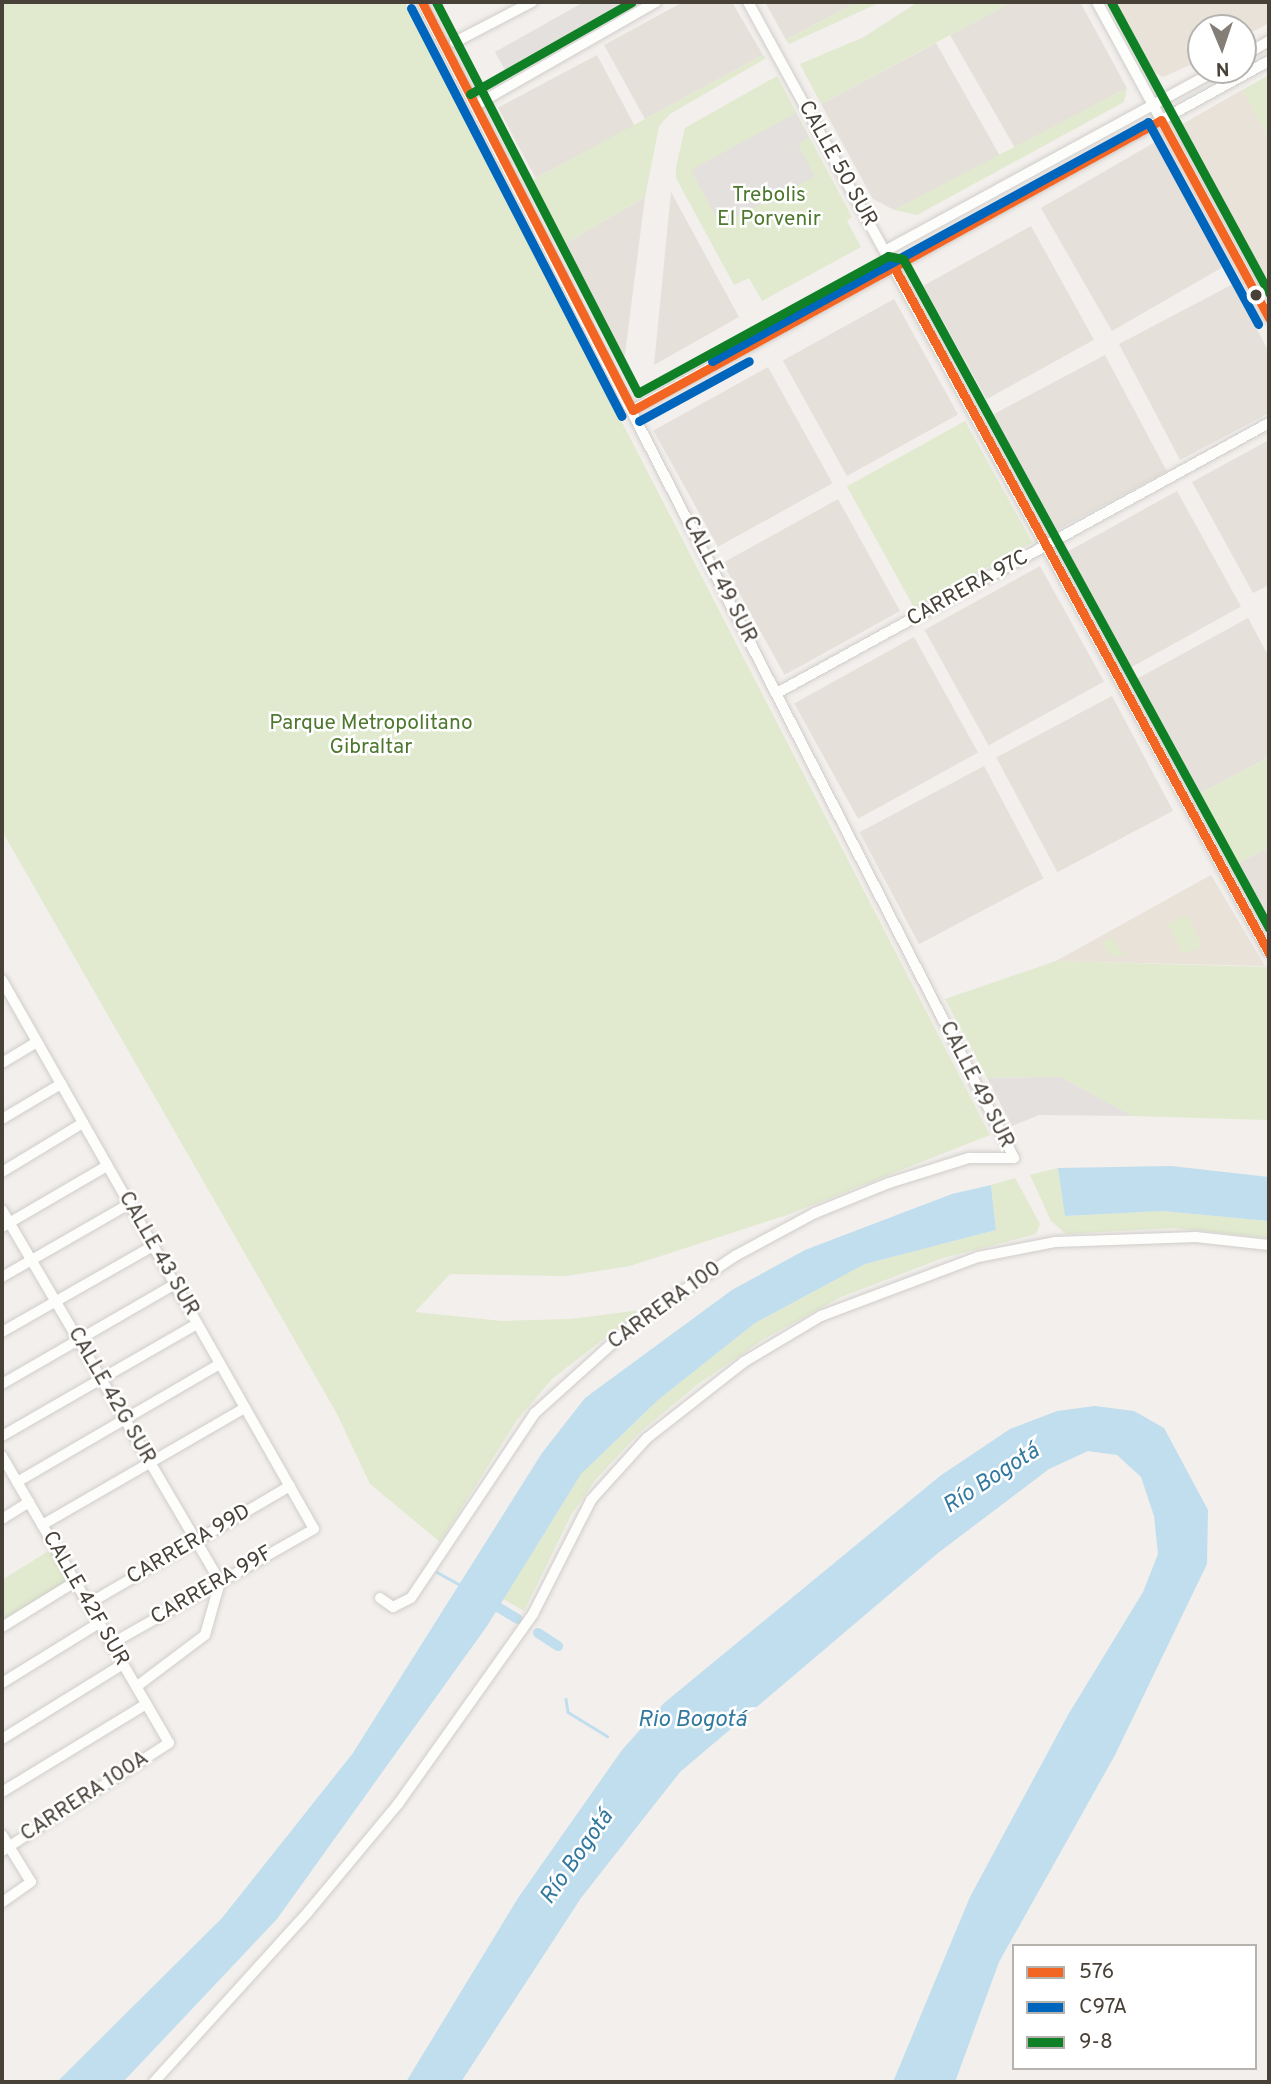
<!DOCTYPE html>
<meta charset="utf-8">
<style>
body{margin:0}
#map{position:relative;width:1271px;height:2084px;overflow:hidden;background:#f2efec;font-family:Overpass,sans-serif}
div>[style]{position:absolute}
.residential>*{inset:0;background:#e5e1da;transform-origin:0 0}
.education>*{inset:0;background:#e8e2d8}
.green>*{inset:0;background:#e1eace;transform-origin:0 0}
.parking>*{inset:0;background:#e4e0dd}
.water>*{inset:0;background:#c0deed}
.stream>*{height:2.5px;margin:-1.25px;padding:0 1.25px;transform-origin:1.25px;border-radius:1.25px;background:#c0deed}
.canal>*{height:10px;margin:-5px;padding:0 5px;transform-origin:5px;border-radius:5px;background:#c0deed}
.roads{filter:drop-shadow(0 0 2px #d0cdca) drop-shadow(0 0 2px #d0cdca)}
.minor>*{height:10px;margin:-5px;padding:0 5px;transform-origin:5px;border-radius:5px;background:#fdfdfc}
.bus-1>*{height:9px;margin:-4.5px;padding:0 4.5px;transform-origin:4.5px;border-radius:4.5px;background:#f26522}
.bus-2>*{height:9px;margin:-4.5px;padding:0 4.5px;transform-origin:4.5px;border-radius:4.5px;background:#0065bd}
.bus-3>*{height:9px;margin:-4.5px;padding:0 4.5px;transform-origin:4.5px;border-radius:4.5px;background:#0f8026}
.dots>*{width:19px;height:19px;translate:-50% -50%;box-sizing:border-box;border:4px solid #fff;border-radius:50%}
span{translate:-50% -50%;white-space:nowrap;text-align:center;line-height:1.15;-webkit-text-stroke:5px #fff;paint-order:stroke}
.street-label{font-size:21px;color:#484138}
.park-label{font-size:21px;color:#4e782e}
.water-label{font-size:23px;color:#32789f;font-style:italic}
.frame{position:absolute;inset:0;border:4px solid #484138;pointer-events:none}
.legend{position:absolute;left:1012px;top:1944px;width:245px;height:126px;box-sizing:border-box;background:#fff;border:2px solid #b6b3af;margin:0;padding:9px 12px;list-style:none;font-size:21px;color:#484138}
.legend li{display:flex;align-items:center;gap:14px;height:35px}
.legend b{width:35px;border:2px solid #b6b3af}
.north{position:absolute;left:1187px;top:14px;width:70px;height:70px;box-sizing:border-box;background:#fff;border:2px solid #b6b3af;border-radius:50%;rotate:178deg;font-size:19px;font-weight:700;line-height:28px;text-align:center;color:#484138}
.north::after{content:'';display:block;margin:auto;width:24px;height:32px;background:#847e77;clip-path:polygon(50% 0,100% 100%,50% 72%,0 100%)}
</style>
<div id="map">
<div class="residential">
<div style="clip-path:polygon(683px 2px,732px 2px,763px 55px,645px 119px,604px 45px)"></div>
<div style="clip-path:polygon(765px 2px,857px 2px,786px 40px)"></div>
<div style="clip-path:polygon(1012px 2px,1080px 2px,1127px 88px,1015px 148px,950px 35px)"></div>
<div style="clip-path:polygon(936px 43px,1000px 156px,894px 210px,873px 199px,821px 104px)"></div>
<div style="left:597px;top:55px;width:80px;height:112px;rotate:62deg"></div>
<div style="left:1157px;top:141px;width:142px;height:134px;rotate:60deg"></div>
<div style="clip-path:polygon(671px 192px,739px 317px,654px 365px)"></div>
<div style="clip-path:polygon(645px 197px,623px 370px,561px 246px)"></div>
<div style="left:1031px;top:226px;width:130px;height:123px;rotate:61deg"></div>
<div style="clip-path:polygon(1233px 284px,1269px 352px,1269px 413px,1180px 460px,1119px 344px)"></div>
<div style="left:894px;top:299px;width:132px;height:127px;rotate:61deg"></div>
<div style="left:1105px;top:355px;width:132px;height:131px;rotate:62deg"></div>
<div style="left:768px;top:367px;width:133px;height:131px;rotate:61deg"></div>
<div style="clip-path:polygon(1269px 440px,1269px 585px,1253px 593px,1192px 482px)"></div>
<div style="left:1177px;top:491px;width:132px;height:131px;rotate:61deg"></div>
<div style="left:838px;top:499px;width:128px;height:132px;rotate:61deg"></div>
<div style="left:1040px;top:566px;width:132px;height:132px;rotate:61deg"></div>
<div style="clip-path:polygon(1248px 618px,1269px 657px,1269px 757px,1195px 796px,1133px 681px)"></div>
<div style="left:914px;top:637px;width:132px;height:137px;rotate:61deg"></div>
<div style="left:1112px;top:696px;width:130px;height:131px;rotate:62deg"></div>
<div style="left:984px;top:766px;width:127px;height:141px;rotate:62deg"></div>
<div style="clip-path:polygon(1269px 847px,1269px 932px,1233px 866px)"></div>
</div>
<div class="education">
<div style="clip-path:polygon(1114px 2px,1269px 2px,1269px 23px,1243px 37px,1243px 28px,1201px 28px,1201px 60px,1163px 77px,1152px 71px)"></div>
<div style="clip-path:polygon(1242px 90px,1269px 137px,1269px 286px,1179px 126px)"></div>
<div style="clip-path:polygon(1211px 875px,1265px 966px,1056px 961px)"></div>
</div>
<div class="green">
<div style="clip-path:polygon(2px 2px,405px 2px,990px 1135px,787px 1215px,630px 1266px,566px 1276px,450px 1274px,415px 1312px,502px 1321px,571px 1319px,641px 1310px,552px 1379px,517px 1420px,440px 1542px,370px 1484px,336px 1412px,2px 831px)"></div>
<div style="clip-path:polygon(857px 2px,881px 2px,789px 44px,786px 40px)"></div>
<div style="clip-path:polygon(918px 2px,1012px 2px,821px 104px,800px 64px,864px 37px)"></div>
<div style="clip-path:polygon(763px 55px,766px 58px,670px 114px,659px 126px,645px 197px,561px 246px,529px 182px)"></div>
<div style="clip-path:polygon(1269px 75px,1269px 137px,1242px 90px)"></div>
<div style="clip-path:polygon(777px 76px,852px 217px,847px 221px,861px 247px,762px 301px,749px 278px,734px 285px,676px 178px,676px 167px,685px 128px)"></div>
<div style="clip-path:polygon(1127px 88px,1124px 102px,917px 215px,894px 210px)"></div>
<div style="left:965px;top:421px;width:139px;height:135px;rotate:61deg"></div>
<div style="clip-path:polygon(1269px 757px,1269px 847px,1233px 866px,1195px 796px)"></div>
<div style="left:1186px;top:915px;width:34px;height:21px;rotate:62deg"></div>
<div style="clip-path:polygon(1113px 937px,1125px 956px,1110px 956px,1102px 943px)"></div>
<div style="clip-path:polygon(1056px 961px,1269px 967px,1269px 1120px,1133px 1116px,1060px 1077px,987px 1078px,945px 999px)"></div>
<div style="clip-path:polygon(1058px 1168px,1066px 1216px,1162px 1211px,1269px 1221px,1269px 1238px,1174px 1228px,1066px 1234px,1051px 1221px,1030px 1175px)"></div>
<div style="clip-path:polygon(1015px 1178px,1040px 1224px,1036px 1234px,943px 1258px,841px 1297px,764px 1339px,698px 1384px,640px 1432px,596px 1479px,571px 1515px,524px 1611px,503px 1599px,581px 1474px,658px 1400px,755px 1323px,865px 1264px,996px 1230px,991px 1185px)"></div>
<div style="clip-path:polygon(50px 1550px,70px 1582px,2px 1623px,2px 1580px)"></div>
</div>
<div class="parking">
<div style="clip-path:polygon(584px 2px,641px 2px,509px 77px,495px 52px)"></div>
<div style="clip-path:polygon(796px 113px,809px 138px,798px 144px,815px 177px,720px 224px,691px 170px)"></div>
<div style="clip-path:polygon(1060px 1077px,1133px 1116px,1039px 1115px,1012px 1126px,987px 1078px)"></div>
</div>
<div class="water">
<div style="clip-path:polygon(1171px 1166px,1269px 1177px,1269px 1221px,1162px 1211px,1065px 1216px,1058px 1168px)"></div>
<div style="clip-path:polygon(991px 1185px,996px 1230px,865px 1264px,755px 1323px,658px 1400px,581px 1474px,487px 1626px,277px 1919px,123px 2082px,57px 2082px,222px 1918px,353px 1753px,542px 1453px,585px 1398px,732px 1290px,805px 1250px,952px 1194px)"></div>
<div style="clip-path:polygon(1095px 1406px,1134px 1411px,1164px 1428px,1208px 1510px,1207px 1564px,1115px 1755px,999px 1962px,955px 2082px,893px 2082px,970px 1897px,1068px 1715px,1143px 1592px,1158px 1554px,1154px 1516px,1141px 1477px,1117px 1455px,1088px 1451px,1049px 1469px,938px 1553px,680px 1772px,581px 1898px,461px 2082px,406px 2082px,518px 1898px,622px 1750px,664px 1703px,940px 1476px,1010px 1429px,1057px 1411px)"></div>
</div>
<div class="stream">
<div style="left:437px;top:1572px;width:29px;rotate:29deg"></div>
<div style="left:566px;top:1699px;width:13px;rotate:81deg"></div>
<div style="left:568px;top:1712px;width:46px;rotate:31.6deg"></div>
</div>
<div class="canal">
<div style="left:486px;top:1600px;width:37px;rotate:31deg"></div>
<div style="left:538px;top:1633px;width:24px;rotate:33deg"></div>
</div>
<div class="roads">
<div class="minor">
<div style="left:748px;top:2px;width:1084px;rotate:61.28deg"></div>
<div style="left:1097px;top:2px;width:360px;rotate:61.4deg"></div>
<div style="left:455px;top:42px;width:87px;rotate:-27.5deg"></div>
<div style="left:1243px;top:56px;width:30px;rotate:-30deg"></div>
<div style="left:476px;top:105px;width:207px;rotate:-29.8deg"></div>
<div style="left:885px;top:251px;width:378px;rotate:-28.6deg"></div>
<div style="left:633px;top:410px;width:725px;rotate:-28.76deg"></div>
<div style="left:777px;top:693px;width:561px;rotate:-28.76deg"></div>
<div style="left:2px;top:980px;width:631px;rotate:60.39deg"></div>
<div style="left:314px;top:1529px;width:233px;rotate:150.5deg"></div>
<div style="left:2px;top:1063px;width:41px;rotate:-31deg"></div>
<div style="left:2px;top:1119px;width:69px;rotate:-30.7deg"></div>
<div style="left:2px;top:1172px;width:95px;rotate:-31.2deg"></div>
<div style="left:2px;top:1210px;width:431px;rotate:59.6deg"></div>
<div style="left:220px;top:1582px;width:55px;rotate:105.8deg"></div>
<div style="left:205px;top:1635px;width:86px;rotate:143deg"></div>
<div style="left:2px;top:1227px;width:121px;rotate:-30.2deg"></div>
<div style="left:2px;top:1277px;width:146px;rotate:-29.9deg"></div>
<div style="left:2px;top:1332px;width:174px;rotate:-29.7deg"></div>
<div style="left:2px;top:1384px;width:200px;rotate:-30deg"></div>
<div style="left:2px;top:1436px;width:225px;rotate:-29.9deg"></div>
<div style="left:2px;top:1456px;width:332px;rotate:59.8deg"></div>
<div style="left:169px;top:1743px;width:199px;rotate:147.1deg"></div>
<div style="left:17px;top:1482px;width:235px;rotate:-30.2deg"></div>
<div style="left:2px;top:1519px;width:32px;rotate:-32deg"></div>
<div style="left:42px;top:1525px;width:234px;rotate:-30deg"></div>
<div style="left:380px;top:1598px;width:16px;rotate:35deg"></div>
<div style="left:393px;top:1607px;width:20px;rotate:-27deg"></div>
<div style="left:411px;top:1598px;width:223px;rotate:-56.2deg"></div>
<div style="left:535px;top:1413px;width:135px;rotate:-42deg"></div>
<div style="left:635px;top:1323px;width:120px;rotate:-33.8deg"></div>
<div style="left:735px;top:1256px;width:91px;rotate:-28.3deg"></div>
<div style="left:815px;top:1213px;width:80px;rotate:-22.1deg"></div>
<div style="left:889px;top:1183px;width:84px;rotate:-17.4deg"></div>
<div style="left:969px;top:1158px;width:45px"></div>
<div style="left:1014px;top:1158px;width:1299px;rotate:-117.12deg"></div>
<div style="left:88px;top:1604px;width:234px;rotate:-30.3deg"></div>
<div style="left:2px;top:1627px;width:86px;rotate:-31.7deg"></div>
<div style="left:2px;top:1683px;width:114px;rotate:-31.7deg"></div>
<div style="left:2px;top:1739px;width:142px;rotate:-31.8deg"></div>
<div style="left:2px;top:1792px;width:169px;rotate:-31.4deg"></div>
<div style="left:2px;top:1835px;width:55px;rotate:58.3deg"></div>
<div style="left:31px;top:1882px;width:35px;rotate:145deg"></div>
<div style="left:154px;top:2082px;width:229px;rotate:-47.8deg"></div>
<div style="left:308px;top:1912px;width:141px;rotate:-50.2deg"></div>
<div style="left:398px;top:1804px;width:233px;rotate:-54.6deg"></div>
<div style="left:533px;top:1614px;width:128px;rotate:-63deg"></div>
<div style="left:591px;top:1500px;width:84px;rotate:-47.9deg"></div>
<div style="left:647px;top:1438px;width:123px;rotate:-38.1deg"></div>
<div style="left:744px;top:1362px;width:90px;rotate:-30.9deg"></div>
<div style="left:821px;top:1316px;width:168px;rotate:-20.6deg"></div>
<div style="left:978px;top:1257px;width:78px;rotate:-11deg"></div>
<div style="left:1055px;top:1242px;width:141px;rotate:-2deg"></div>
<div style="left:1196px;top:1237px;width:73px;rotate:6.3deg"></div>
</div>
</div>
<div class="bus-1">
<div style="left:422px;top:2px;width:459px;rotate:62.7deg"></div>
<div style="left:894px;top:267px;width:782px;rotate:61.34deg"></div>
<div style="left:633px;top:410px;width:602px;rotate:-28.78deg"></div>
<div style="left:1161px;top:120px;width:226px;rotate:61.4deg"></div>
</div>
<div class="bus-2">
<div style="left:411px;top:8px;width:459px;rotate:62.7deg"></div>
<div style="left:712px;top:361px;width:497px;rotate:-28.7deg"></div>
<div style="left:1148px;top:122px;width:230px;rotate:61.4deg"></div>
<div style="left:639px;top:421px;width:125px;rotate:-28.6deg"></div>
</div>
<div class="bus-3">
<div style="left:436px;top:2px;width:440px;rotate:62.7deg"></div>
<div style="left:638px;top:393px;width:285px;rotate:-28.7deg"></div>
<div style="left:888px;top:256px;width:15px;rotate:11deg"></div>
<div style="left:903px;top:259px;width:763px;rotate:61.32deg"></div>
<div style="left:1111px;top:2px;width:331px;rotate:61.5deg"></div>
<div style="left:470px;top:94px;width:186px;rotate:-29.6deg"></div>
</div>
<div class="dots">
<div style="left:1256px;top:295px;background:#484138"></div>
</div>
<div class="street-label">
<span style="left:837px;top:164px;rotate:61deg">CALLE 50 SUR</span>
<span style="left:719px;top:580px;rotate:63deg">CALLE 49 SUR</span>
<span style="left:968px;top:589px;rotate:-29deg">CARRERA 97C</span>
<span style="left:976px;top:1085px;rotate:63deg">CALLE 49 SUR</span>
<span style="left:158px;top:1254px;rotate:60deg">CALLE 43 SUR</span>
<span style="left:665px;top:1306px;rotate:-36deg">CARRERA 100</span>
<span style="left:111px;top:1396px;rotate:60deg">CALLE 42G SUR</span>
<span style="left:189px;top:1545px;rotate:-30deg">CARRERA 99D</span>
<span style="left:212px;top:1586px;rotate:-30deg">CARRERA 99F</span>
<span style="left:85px;top:1599px;rotate:60deg">CALLE 42F SUR</span>
<span style="left:85px;top:1797px;rotate:-33deg">CARRERA 100A</span>
</div>
<div class="park-label">
<span style="left:769px;top:208px">Trebolis<br>El Porvenir</span>
<span style="left:371px;top:736px">Parque Metropolitano<br>Gibraltar</span>
</div>
<div class="water-label">
<span style="left:992px;top:1480px;rotate:-33deg">Río Bogotá</span>
<span style="left:692px;top:1721px">Rio Bogotá</span>
<span style="left:578px;top:1858px;rotate:-55deg">Río Bogotá</span>
</div>
<div class="frame"></div>
<ul class="legend">
<li><b style="height:9px;background:#f26522"></b>576</li>
<li><b style="height:9px;background:#0065bd"></b>C97A</li>
<li><b style="height:9px;background:#0f8026"></b>9-8</li>
</ul>
<div class="north">N</div>
</div>
